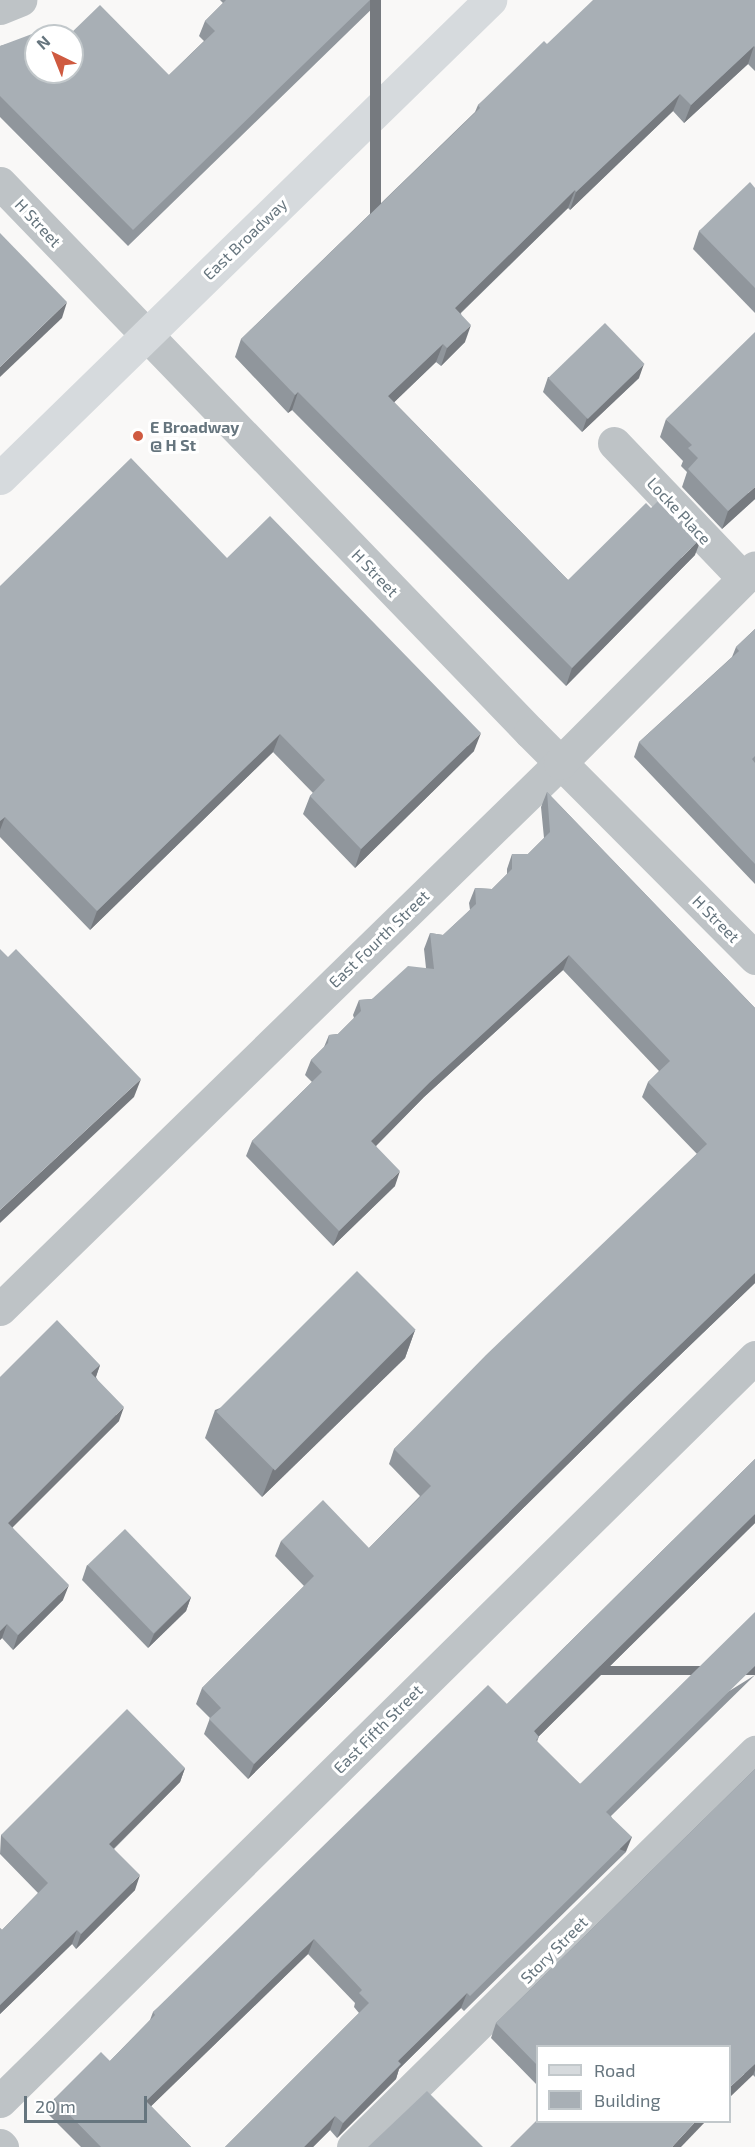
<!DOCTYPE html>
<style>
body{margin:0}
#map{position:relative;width:755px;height:2147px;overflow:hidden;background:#f9f8f7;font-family:"Exo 2",sans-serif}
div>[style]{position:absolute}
.minor>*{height:33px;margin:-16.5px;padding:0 16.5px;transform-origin:16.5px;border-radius:16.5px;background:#bec3c6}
.major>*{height:33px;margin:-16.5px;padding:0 16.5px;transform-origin:16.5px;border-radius:16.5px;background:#d6dadd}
.wall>*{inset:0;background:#90969c}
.shaded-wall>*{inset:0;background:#767a7f;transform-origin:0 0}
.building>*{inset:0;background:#a8afb5;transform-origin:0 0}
.dots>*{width:16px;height:16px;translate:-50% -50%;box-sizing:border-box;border:3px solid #fff;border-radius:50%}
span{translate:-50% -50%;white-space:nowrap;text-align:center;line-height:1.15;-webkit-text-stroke:6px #fff;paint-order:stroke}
.street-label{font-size:16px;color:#66757e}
.poi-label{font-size:16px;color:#66757e;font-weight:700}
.left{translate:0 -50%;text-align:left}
.legend{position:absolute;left:536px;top:2045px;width:195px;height:78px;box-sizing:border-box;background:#fff;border:2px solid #c2c8cb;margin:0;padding:8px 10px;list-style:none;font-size:18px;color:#66757e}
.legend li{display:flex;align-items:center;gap:12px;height:30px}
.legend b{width:30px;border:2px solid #c2c8cb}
.north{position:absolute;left:24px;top:24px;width:60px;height:60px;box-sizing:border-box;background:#fff;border:2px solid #c2c8cb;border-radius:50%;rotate:317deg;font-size:16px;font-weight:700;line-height:24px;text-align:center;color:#66757e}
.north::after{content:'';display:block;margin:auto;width:21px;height:27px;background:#cf5a40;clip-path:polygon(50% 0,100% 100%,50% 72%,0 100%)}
.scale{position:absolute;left:24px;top:2096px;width:123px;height:27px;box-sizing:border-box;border:3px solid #66757e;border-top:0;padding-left:8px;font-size:18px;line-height:21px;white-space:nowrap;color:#66757e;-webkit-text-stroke:4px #fff;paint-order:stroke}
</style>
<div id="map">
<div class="minor">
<div style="left:0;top:8px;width:22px;rotate:-22deg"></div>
<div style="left:0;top:183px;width:763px;rotate:46.01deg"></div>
<div style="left:530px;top:732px;width:319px;rotate:45.1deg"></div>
<div style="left:614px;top:443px;width:187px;rotate:46.3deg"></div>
<div style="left:0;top:1309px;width:782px;rotate:-44.27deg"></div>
<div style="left:560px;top:763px;width:276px;rotate:-45.1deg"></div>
<div style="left:0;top:2101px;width:1060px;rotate:-44.58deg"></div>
<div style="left:0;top:2145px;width:3px;rotate:45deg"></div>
<div style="left:353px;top:2147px;width:564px;rotate:-44.5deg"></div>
</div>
<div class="major">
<div style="left:0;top:478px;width:685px;rotate:-44.29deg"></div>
</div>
<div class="wall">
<div style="clip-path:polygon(220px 0,381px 0,128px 246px,0 117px,0 46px,36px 36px,169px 75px,204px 41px,199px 36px,205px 21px,223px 3px)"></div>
<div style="clip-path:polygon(755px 0,755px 71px,748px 64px,684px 123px,673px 111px,570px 210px,568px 208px,461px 313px,465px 342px,441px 366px,436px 362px,394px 402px,568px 580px,695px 555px,566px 686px,292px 410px,288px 413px,235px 357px,241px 339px,475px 112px,478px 105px,547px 44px)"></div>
<div style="clip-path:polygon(755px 188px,755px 313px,693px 249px,699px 231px)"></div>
<div style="clip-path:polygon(548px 377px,639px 378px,582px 432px,543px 392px)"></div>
<div style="clip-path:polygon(666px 419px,755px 499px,722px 529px,682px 487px,687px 472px,681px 466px,683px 461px,660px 437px)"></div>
<div style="clip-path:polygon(227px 558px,474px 751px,355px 868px,303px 814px,310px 796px,313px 793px,273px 752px,90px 930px,0 837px,0 586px)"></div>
<div style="clip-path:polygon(755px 629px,755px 884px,634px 757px,639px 742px,732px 657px,736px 647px)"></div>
<div style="clip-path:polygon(547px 792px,755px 1008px,755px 1283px,627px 1406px,248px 1779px,204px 1734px,210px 1718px,196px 1704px,202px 1688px,304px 1586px,275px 1556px,281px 1541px,369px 1548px,420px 1496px,389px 1464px,394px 1449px,697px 1154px,642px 1097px,648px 1082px,659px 1071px,563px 970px,424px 1097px,376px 1146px,395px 1186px,333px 1246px,246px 1156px,252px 1141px,312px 1082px,305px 1075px,311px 1060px,324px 1047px,329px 1035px,338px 1034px,354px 1018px,353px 1015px,359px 1000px,372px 999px,426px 968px,424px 949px,430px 933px,443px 935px,470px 910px,469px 903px,475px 888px,492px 889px,507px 874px,507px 869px,512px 854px,528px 854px,544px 838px,541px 807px)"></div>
<div style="clip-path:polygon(415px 1330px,405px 1358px,262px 1497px,205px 1438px,215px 1410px)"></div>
<div style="clip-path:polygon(100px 1365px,96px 1377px,119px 1421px,12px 1527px,63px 1600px,13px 1650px,2px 1638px,0 1640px,0 1377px)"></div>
<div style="clip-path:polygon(755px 1459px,755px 1523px,539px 1736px,537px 1742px,580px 1784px,755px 1675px,611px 1816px,626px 1852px,464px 2011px,461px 2008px,435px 2033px,399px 2069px,396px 2079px,337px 2138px,330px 2130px,313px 2147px,225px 2147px,359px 2013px,354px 2007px,355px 2003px,308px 1954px,151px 2106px,191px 2147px,81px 2147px,48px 2114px,54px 2099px,110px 2061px,150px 2020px,153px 2012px,507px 1704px)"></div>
<div style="clip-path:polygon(87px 1565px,191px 1597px,186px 1611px,148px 1648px,82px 1580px)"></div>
<div style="clip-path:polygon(185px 1768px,180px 1782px,114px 1849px,135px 1890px,76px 1949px,72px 1944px,0 2014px,0 1928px,2px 1930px,38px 1893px,0 1854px,1px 1835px)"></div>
<div style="clip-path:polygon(755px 1769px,755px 2077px,753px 2075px,537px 2046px,537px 2085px,491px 2038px,496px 2023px)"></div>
</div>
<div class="shaded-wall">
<div style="left:370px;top:0;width:11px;height:330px"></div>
<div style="clip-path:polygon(754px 46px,748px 64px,684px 123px,691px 105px)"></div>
<div style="clip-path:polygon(680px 94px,673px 111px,570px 210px,576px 192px)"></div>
<div style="clip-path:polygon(575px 190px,568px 208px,448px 325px,455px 308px)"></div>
<div style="clip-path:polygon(67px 302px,62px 318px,0 377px,0 367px)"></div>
<div style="clip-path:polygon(471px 325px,465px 342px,441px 366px,447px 348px)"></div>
<div style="clip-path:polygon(443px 344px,436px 362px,382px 414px,388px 396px)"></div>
<div style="clip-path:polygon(644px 364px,639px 378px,582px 432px,587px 418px)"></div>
<div style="clip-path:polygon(298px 392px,292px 410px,288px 413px,295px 395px)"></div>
<div style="clip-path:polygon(755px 487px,755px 499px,722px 529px,728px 511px)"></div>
<div style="clip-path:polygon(702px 537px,695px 555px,566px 686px,572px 668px)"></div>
<div style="clip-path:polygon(481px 733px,474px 751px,355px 868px,361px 849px)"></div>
<div style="clip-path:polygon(280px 734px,273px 752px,90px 930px,97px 911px)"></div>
<div style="clip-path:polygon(5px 817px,0 830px,0 821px)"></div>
<div style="clip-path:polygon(569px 955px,563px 970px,424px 1097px,366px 1156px,371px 1141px,430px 1082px)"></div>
<div style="clip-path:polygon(141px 1079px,134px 1097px,0 1223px,0 1210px)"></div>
<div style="clip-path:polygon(400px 1171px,395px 1186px,333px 1246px,339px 1231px)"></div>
<div style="clip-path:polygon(755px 1273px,755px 1283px,627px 1406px,248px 1779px,254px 1764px,632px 1391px)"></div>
<div style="clip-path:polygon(415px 1330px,405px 1358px,262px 1497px,273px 1469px)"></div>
<div style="clip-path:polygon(100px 1365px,95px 1379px,91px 1373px)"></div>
<div style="clip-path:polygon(124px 1407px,119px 1421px,3px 1537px,8px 1523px)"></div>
<div style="clip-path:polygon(755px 1514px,755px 1523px,529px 1746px,534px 1731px)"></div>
<div style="clip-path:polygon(69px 1585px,63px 1600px,13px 1650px,18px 1635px)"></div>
<div style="clip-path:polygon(191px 1597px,186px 1611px,148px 1648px,154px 1634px)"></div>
<div style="clip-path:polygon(7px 1624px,2px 1638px,0 1640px,0 1631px)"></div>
<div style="left:755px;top:1666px;width:9px;height:209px;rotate:90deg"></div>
<div style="clip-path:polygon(185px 1768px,180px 1782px,103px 1859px,109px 1844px)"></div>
<div style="left:632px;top:1837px;width:16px;height:227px;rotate:112deg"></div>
<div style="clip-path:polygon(140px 1875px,135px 1890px,76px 1949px,81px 1934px)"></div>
<div style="clip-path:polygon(77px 1930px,72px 1944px,0 2014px,0 2005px)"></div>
<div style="clip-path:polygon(314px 1939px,308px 1954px,141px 2116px,146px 2101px)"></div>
<div style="clip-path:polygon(467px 1993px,461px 2008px,399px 2069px,396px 2079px,337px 2138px,343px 2123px,398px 2061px)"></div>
<div style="clip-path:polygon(755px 2064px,755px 2070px,753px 2075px,729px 2098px,729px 2088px)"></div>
<div style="clip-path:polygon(335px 2116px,330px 2130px,313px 2147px,304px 2147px)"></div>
<div style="clip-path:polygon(696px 2121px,706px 2121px,681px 2147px,672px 2147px)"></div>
</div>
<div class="building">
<div style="clip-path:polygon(226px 0,370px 0,133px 230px,0 96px,0 46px,48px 28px,56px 36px,36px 36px,36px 72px,72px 72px,72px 36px,68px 36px,100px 5px,169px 75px,215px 31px,205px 21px)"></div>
<div style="clip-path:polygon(593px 0,755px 0,755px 47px,754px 46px,691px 105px,680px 94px,576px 192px,575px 190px,455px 308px,471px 325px,447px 348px,443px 344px,388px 396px,568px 580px,646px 503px,651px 508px,663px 496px,702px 537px,572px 668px,298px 392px,295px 395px,241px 339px,480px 108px,478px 105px,544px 41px,547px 44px)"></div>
<div style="clip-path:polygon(750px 182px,755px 188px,755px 288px,699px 231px)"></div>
<div style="clip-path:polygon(0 233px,67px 302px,0 367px)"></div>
<div style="left:605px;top:323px;width:57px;height:79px;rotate:46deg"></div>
<div style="clip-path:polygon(755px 332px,755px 487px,728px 511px,688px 469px,698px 458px,688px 448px,692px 445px,666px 419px)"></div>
<div style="clip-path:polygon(131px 458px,227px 558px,270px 516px,481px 733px,361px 849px,310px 796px,325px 780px,280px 734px,97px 911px,5px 817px,0 821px,0 586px)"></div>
<div style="clip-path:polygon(755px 629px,755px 756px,752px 759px,755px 763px,755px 864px,639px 742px,739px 651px,736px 647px)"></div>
<div style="clip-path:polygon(547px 792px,755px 1008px,755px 1273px,632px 1391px,254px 1764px,209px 1719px,221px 1708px,202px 1688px,314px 1576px,281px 1541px,323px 1500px,369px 1548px,431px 1486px,394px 1449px,486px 1355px,707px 1144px,648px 1082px,670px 1061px,569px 955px,430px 1082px,371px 1141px,400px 1171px,339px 1231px,252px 1141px,322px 1072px,311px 1060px,328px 1043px,329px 1035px,338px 1034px,361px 1011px,359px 1000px,372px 999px,408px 966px,434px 969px,430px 933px,443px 935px,476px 904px,475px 888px,492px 889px,512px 869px,512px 854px,528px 854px,550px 832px)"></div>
<div style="clip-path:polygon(0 949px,8px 957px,16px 949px,141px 1079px,0 1210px)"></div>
<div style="left:357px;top:1271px;width:83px;height:199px;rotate:45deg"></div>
<div style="clip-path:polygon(57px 1320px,100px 1365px,91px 1373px,124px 1407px,8px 1523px,69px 1585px,18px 1635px,7px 1624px,0 1631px,0 1377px)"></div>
<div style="clip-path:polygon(755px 1459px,755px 1514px,534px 1731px,539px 1737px,536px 1740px,580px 1784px,755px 1612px,755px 1666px,606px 1812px,632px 1837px,470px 1996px,467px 1993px,441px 2019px,398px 2061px,401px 2064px,343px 2123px,335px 2116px,304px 2147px,225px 2147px,369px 2003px,359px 1993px,362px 1990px,314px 1939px,146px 2101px,191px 2147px,101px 2147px,54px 2099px,101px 2052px,110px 2061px,155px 2015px,153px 2012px,488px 1685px,507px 1704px)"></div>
<div style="left:125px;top:1529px;width:95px;height:52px;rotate:46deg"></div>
<div style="clip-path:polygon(127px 1709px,185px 1768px,109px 1844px,140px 1875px,81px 1934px,77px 1930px,0 2005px,0 1928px,2px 1930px,48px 1883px,1px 1835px)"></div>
<div style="clip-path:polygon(755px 1769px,755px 2064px,729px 2088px,729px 2046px,537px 2046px,537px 2065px,496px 2023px)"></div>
<div style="clip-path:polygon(427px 2091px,483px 2147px,368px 2147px)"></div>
<div style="clip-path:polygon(537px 2120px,537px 2121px,696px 2121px,672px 2147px,510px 2147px)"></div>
</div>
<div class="dots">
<div style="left:138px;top:436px;background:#cf5a40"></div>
</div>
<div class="street-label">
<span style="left:38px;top:223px;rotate:47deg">H Street</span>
<span style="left:245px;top:239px;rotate:-44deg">East Broadway</span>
<span style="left:679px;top:511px;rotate:47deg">Locke Place</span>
<span style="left:375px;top:573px;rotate:46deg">H Street</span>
<span style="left:716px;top:919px;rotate:45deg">H Street</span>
<span style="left:379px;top:939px;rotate:-44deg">East Fourth Street</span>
<span style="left:378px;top:1729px;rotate:-45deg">East Fifth Street</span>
<span style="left:554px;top:1950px;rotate:-45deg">Story Street</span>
</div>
<div class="poi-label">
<span class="left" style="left:150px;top:436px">E Broadway<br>@ H St</span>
</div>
<ul class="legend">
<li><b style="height:8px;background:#d6dadd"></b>Road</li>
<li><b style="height:16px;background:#a8afb5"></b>Building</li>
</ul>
<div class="north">N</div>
<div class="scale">20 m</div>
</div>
